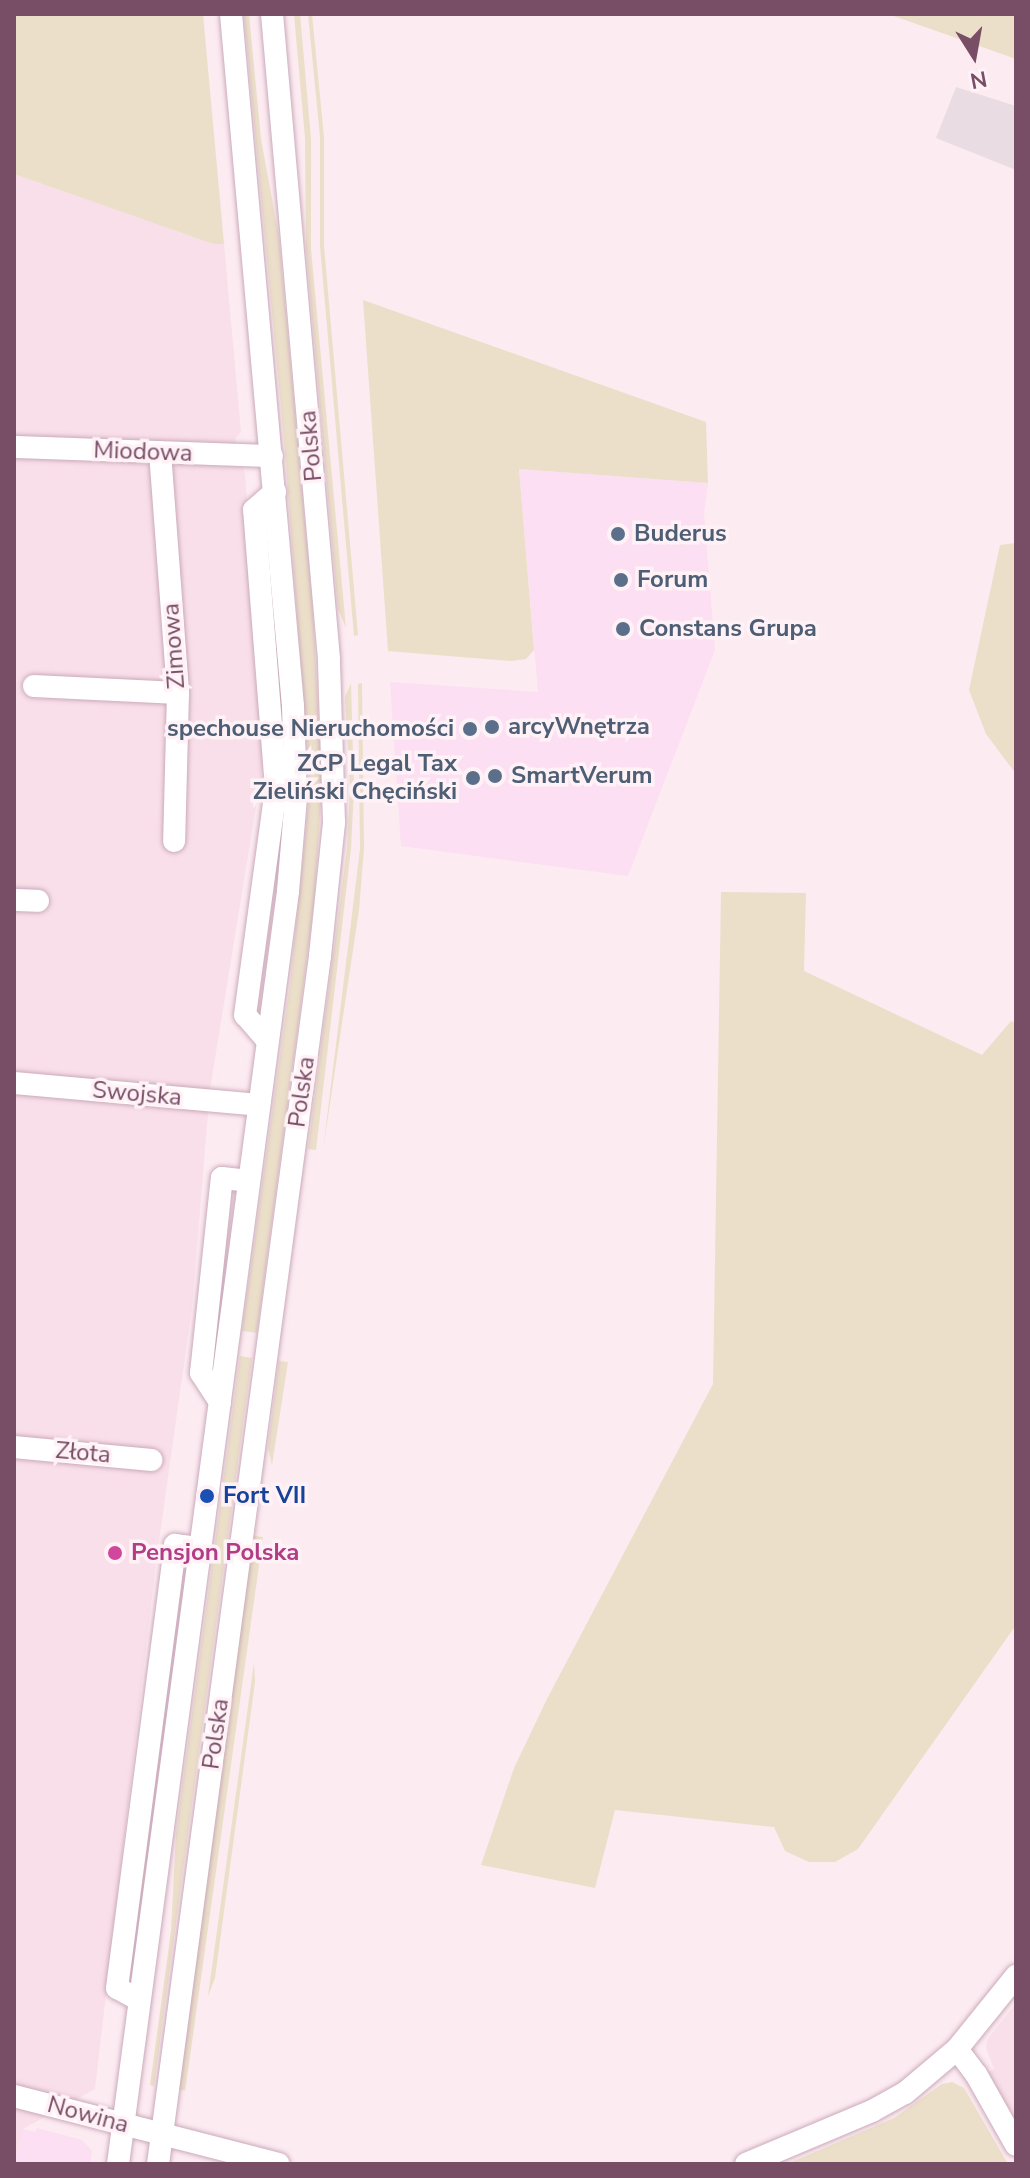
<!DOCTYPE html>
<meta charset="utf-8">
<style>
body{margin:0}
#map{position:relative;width:1030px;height:2178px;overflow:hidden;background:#fcebf1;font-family:"Nunito Sans",sans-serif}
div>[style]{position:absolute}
.residential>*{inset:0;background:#f9dfe9}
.commercial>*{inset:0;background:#fcdff2}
.industrial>*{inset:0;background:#e9dde3}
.green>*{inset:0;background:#ebdfc9;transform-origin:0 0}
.roads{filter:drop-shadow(0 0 2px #cbaabb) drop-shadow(0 0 2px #cbaabb)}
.minor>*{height:22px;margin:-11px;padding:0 11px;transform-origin:11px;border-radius:11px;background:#fff}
.dots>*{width:22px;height:22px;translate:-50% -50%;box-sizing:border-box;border:4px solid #fff2f6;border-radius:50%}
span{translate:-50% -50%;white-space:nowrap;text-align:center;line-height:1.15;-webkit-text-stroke:7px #fff2f6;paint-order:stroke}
.street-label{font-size:24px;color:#784d66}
.service-label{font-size:24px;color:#4e5e75;font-weight:700}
.left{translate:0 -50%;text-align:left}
.right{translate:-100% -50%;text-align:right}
.transit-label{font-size:24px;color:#164399;font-weight:700}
.hotel-label{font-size:24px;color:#b23c85;font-weight:700}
.frame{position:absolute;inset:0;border:16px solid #784d66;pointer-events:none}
.north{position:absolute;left:934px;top:16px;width:80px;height:80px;-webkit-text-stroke:6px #fff2f6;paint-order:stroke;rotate:169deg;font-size:22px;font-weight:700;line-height:32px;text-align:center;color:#784d66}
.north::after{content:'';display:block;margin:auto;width:28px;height:36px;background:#784d66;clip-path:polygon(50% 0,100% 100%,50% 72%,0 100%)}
</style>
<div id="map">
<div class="residential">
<div style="clip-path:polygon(14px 174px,213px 244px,224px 244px,241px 432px,235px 439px,245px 474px,264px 758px,210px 1089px,192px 1307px,156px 1562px,95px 2089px,23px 2129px,14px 2164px)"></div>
<div style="clip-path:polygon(1016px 2003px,1016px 2141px,986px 2073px,994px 2069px,986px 2048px,987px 2040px)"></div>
</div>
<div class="commercial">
<div style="clip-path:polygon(519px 469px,708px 483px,704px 513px,715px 650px,628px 876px,401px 846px,390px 682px,538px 692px)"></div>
<div style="clip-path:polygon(37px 2128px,82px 2140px,92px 2151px,90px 2164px,14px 2164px,23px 2129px,35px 2132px)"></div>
</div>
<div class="industrial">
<div style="clip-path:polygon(956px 87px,1016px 106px,1016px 170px,936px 138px)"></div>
</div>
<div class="green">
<div style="clip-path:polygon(14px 14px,203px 14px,224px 244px,213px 244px,14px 174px)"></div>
<div style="clip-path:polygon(244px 14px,249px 14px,261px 139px,279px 237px,313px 610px,322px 788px,314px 905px,257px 1333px,242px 1331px,290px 984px,310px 789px,285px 451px)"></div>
<div style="clip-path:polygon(294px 14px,300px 14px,311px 139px,311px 249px,346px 628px,338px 609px,306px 248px,305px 138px)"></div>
<div style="clip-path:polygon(308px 14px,312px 14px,324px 137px,324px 246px,358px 635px,354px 636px,320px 246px,320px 137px)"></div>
<div style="clip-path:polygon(888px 14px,1016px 14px,1016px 59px)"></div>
<div style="clip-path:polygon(363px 300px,706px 422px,708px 483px,519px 469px,534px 650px,526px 659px,510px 661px,388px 651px)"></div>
<div style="clip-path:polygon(1016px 543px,1016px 774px,986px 734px,969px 690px,1000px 545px)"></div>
<div style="clip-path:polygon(351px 683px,354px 789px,351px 849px,316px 1150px,308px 1149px,347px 848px,350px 787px,345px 697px)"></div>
<div style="clip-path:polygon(362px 683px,364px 848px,359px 910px,323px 1150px,360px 849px,358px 684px)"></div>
<div style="clip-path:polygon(721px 892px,806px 893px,804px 971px,982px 1055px,1011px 1021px,1016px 1023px,1016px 1625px,858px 1849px,835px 1862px,809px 1862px,785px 1851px,774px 1827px,615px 1810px,595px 1888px,481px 1865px,514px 1768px,547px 1699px,713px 1384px)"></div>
<div style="clip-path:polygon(240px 1356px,252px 1358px,154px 2086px,150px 2085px,171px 1931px,176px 1833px)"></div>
<div style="clip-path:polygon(279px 1361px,288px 1362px,272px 1465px,268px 1448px)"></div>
<div style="left:263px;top:1537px;width:559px;height:18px;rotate:98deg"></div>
<div style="clip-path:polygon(254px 1663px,255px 1682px,215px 1978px,208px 1996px)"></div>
<div style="clip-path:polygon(952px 2082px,964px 2088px,1008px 2164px,787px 2164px,894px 2118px,942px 2084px)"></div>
</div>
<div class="roads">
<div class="minor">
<div style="left:14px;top:447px;width:258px;rotate:2deg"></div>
<div style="left:160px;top:452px;width:242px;rotate:85.7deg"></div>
<div style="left:178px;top:693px;width:148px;rotate:91.5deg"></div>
<div style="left:34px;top:686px;width:144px;rotate:2.8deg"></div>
<div style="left:14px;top:900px;width:24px;rotate:2deg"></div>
<div style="left:267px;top:1040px;width:33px;rotate:-131deg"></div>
<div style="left:245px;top:1015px;width:229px;rotate:-82.2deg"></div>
<div style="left:276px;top:788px;width:279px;rotate:-94.5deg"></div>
<div style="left:254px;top:510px;width:28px;rotate:-41deg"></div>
<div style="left:14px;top:1083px;width:246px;rotate:5.1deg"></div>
<div style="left:220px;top:1402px;width:35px;rotate:-123deg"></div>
<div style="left:201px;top:1373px;width:196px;rotate:-83.9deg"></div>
<div style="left:222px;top:1178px;width:27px;rotate:6deg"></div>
<div style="left:14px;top:1447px;width:138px;rotate:5.4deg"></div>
<div style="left:139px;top:2000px;width:25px;rotate:-151deg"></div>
<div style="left:117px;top:1988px;width:447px;rotate:-82.5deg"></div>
<div style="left:175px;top:1545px;width:25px;rotate:7deg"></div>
<div style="left:957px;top:2049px;width:31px;rotate:53deg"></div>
<div style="left:976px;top:2074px;width:81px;rotate:60.6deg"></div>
<div style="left:14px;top:2096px;width:273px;rotate:14.4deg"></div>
<div style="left:118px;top:2164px;width:1284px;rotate:-82.39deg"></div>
<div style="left:288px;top:891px;width:94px;rotate:-85.1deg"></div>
<div style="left:296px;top:797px;width:91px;rotate:-91.9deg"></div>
<div style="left:293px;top:706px;width:695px;rotate:-95.12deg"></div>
<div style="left:158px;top:2164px;width:1219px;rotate:-82.36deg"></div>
<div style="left:320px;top:956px;width:135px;rotate:-84deg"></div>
<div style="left:334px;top:822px;width:163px;rotate:-91.8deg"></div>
<div style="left:329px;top:659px;width:648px;rotate:-95.05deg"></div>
<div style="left:746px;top:2164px;width:137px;rotate:-22.8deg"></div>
<div style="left:872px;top:2111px;width:38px;rotate:-29deg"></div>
<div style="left:905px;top:2093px;width:68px;rotate:-40.2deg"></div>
<div style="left:957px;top:2049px;width:94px;rotate:-51.1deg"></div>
</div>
</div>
<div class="dots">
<div style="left:618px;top:534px;background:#5c6f8a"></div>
<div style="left:621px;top:580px;background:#5c6f8a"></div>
<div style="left:623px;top:629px;background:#5c6f8a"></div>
<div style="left:492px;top:727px;background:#5c6f8a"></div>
<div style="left:470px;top:729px;background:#5c6f8a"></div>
<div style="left:495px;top:776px;background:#5c6f8a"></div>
<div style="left:473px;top:778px;background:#5c6f8a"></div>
<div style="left:207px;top:1496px;background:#1a4fb4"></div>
<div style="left:115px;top:1553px;background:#d1479c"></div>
</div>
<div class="street-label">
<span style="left:311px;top:446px;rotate:-95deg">Polska</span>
<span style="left:143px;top:452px;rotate:2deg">Miodowa</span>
<span style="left:174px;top:646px;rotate:-94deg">Zimowa</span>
<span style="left:302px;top:1092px;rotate:-82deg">Polska</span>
<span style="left:137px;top:1094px;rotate:5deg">Swojska</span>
<span style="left:83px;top:1453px;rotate:5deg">Złota</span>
<span style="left:216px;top:1734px;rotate:-82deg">Polska</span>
<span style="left:88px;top:2115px;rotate:15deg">Nowina</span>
</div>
<div class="service-label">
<span class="left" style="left:634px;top:534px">Buderus</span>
<span class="left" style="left:637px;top:580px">Forum</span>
<span class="left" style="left:639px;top:629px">Constans Grupa</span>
<span class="left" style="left:508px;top:727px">arcyWnętrza</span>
<span class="right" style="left:454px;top:729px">spechouse Nieruchomości</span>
<span class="right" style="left:457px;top:778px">ZCP Legal Tax<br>Zieliński Chęciński</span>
<span class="left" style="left:511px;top:776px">SmartVerum</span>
</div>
<div class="transit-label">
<span class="left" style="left:223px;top:1496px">Fort VII</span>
</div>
<div class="hotel-label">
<span class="left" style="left:131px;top:1553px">Pensjon Polska</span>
</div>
<div class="frame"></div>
<div class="north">N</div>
</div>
